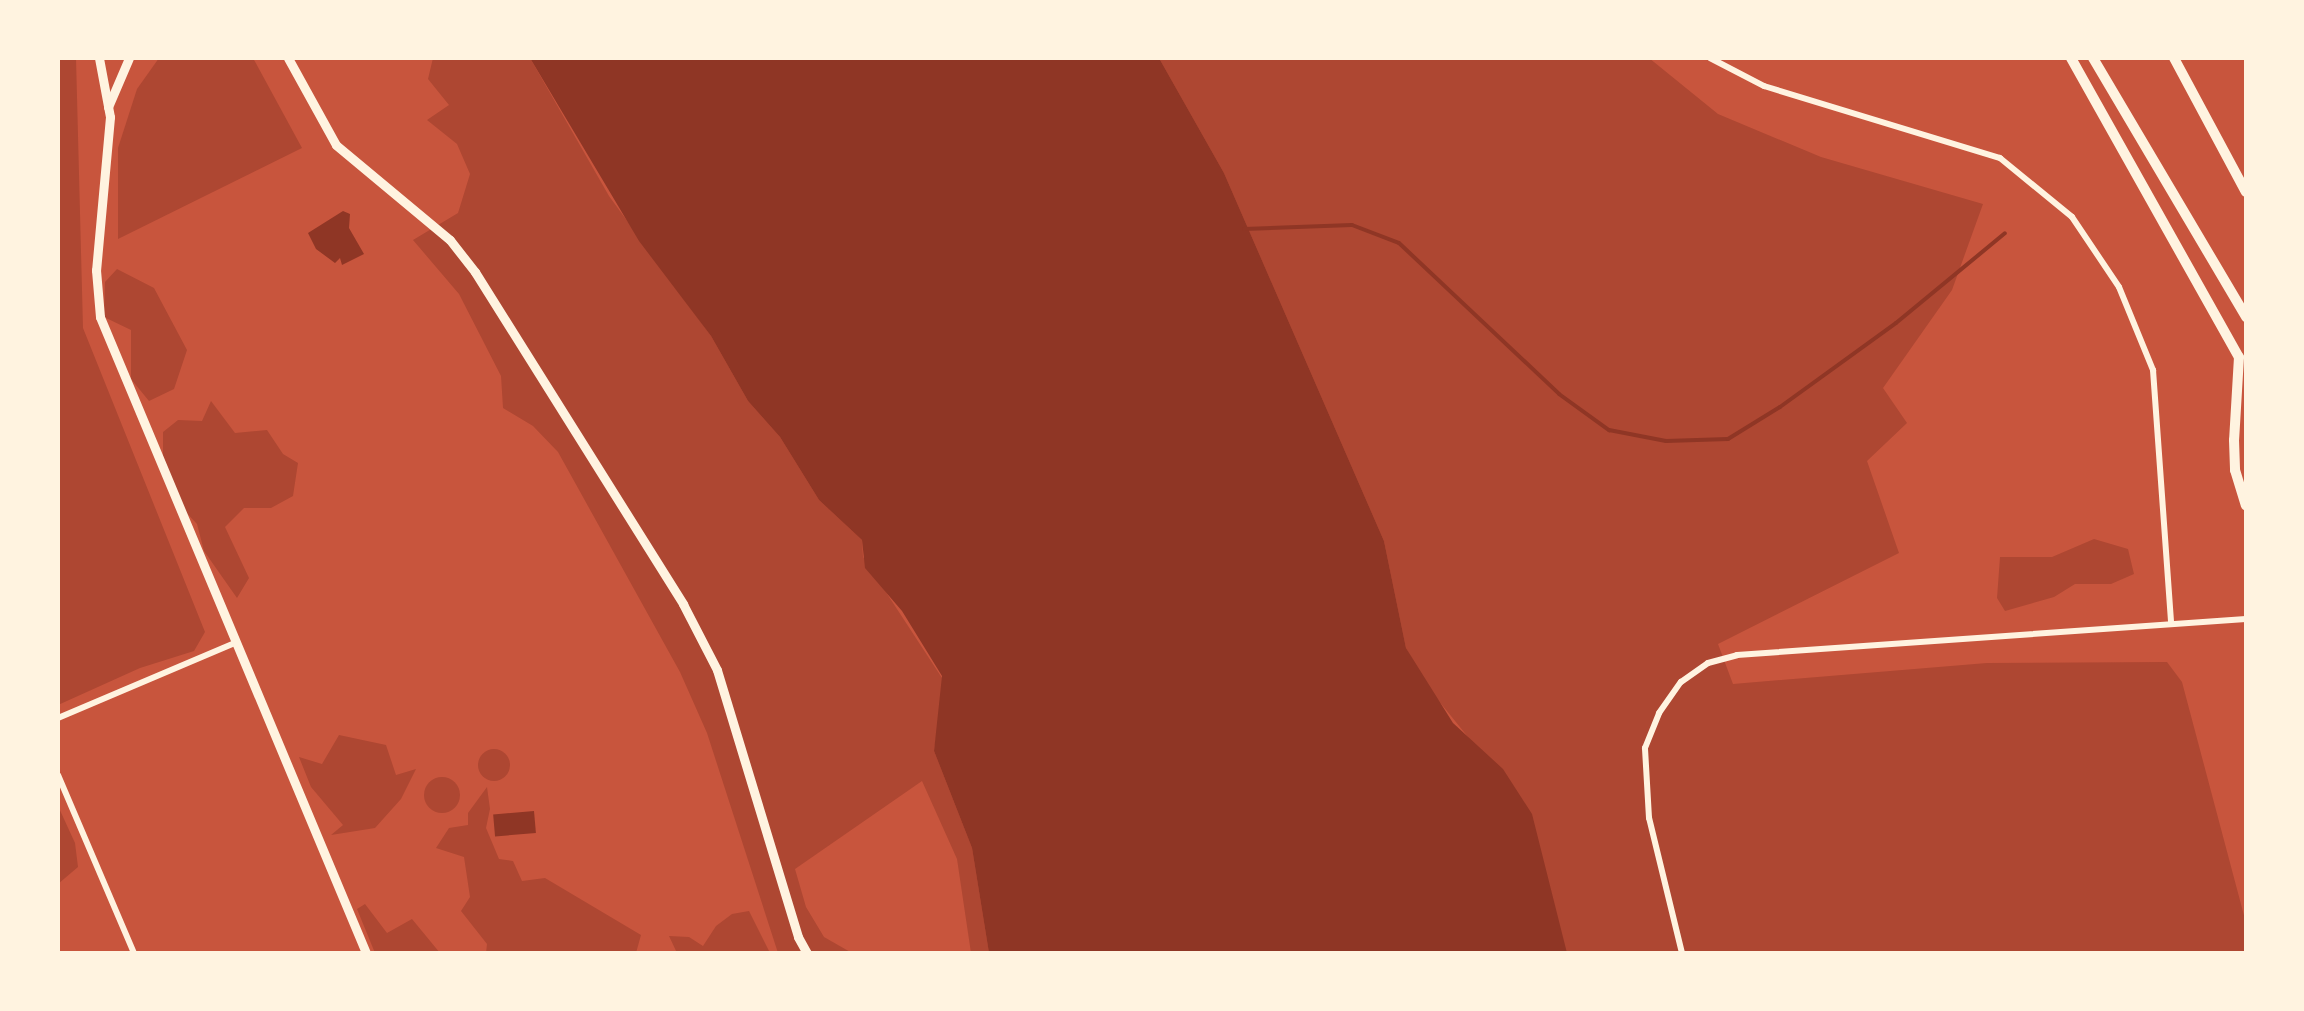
<!DOCTYPE html>
<style>
body{margin:0}
#map{position:relative;width:2304px;height:1011px;overflow:hidden;background:#c8553d;font-family:"Roboto Condensed",sans-serif}
div>[style]{position:absolute}
.green>*{inset:0;background:#ae4732}
.round{border-radius:50%}
.water>*{inset:0;background:#8f3625;transform-origin:0 0}
.stream>*{height:4px;margin:-2px;padding:0 2px;transform-origin:2px;border-radius:2px;background:#8f3625}
.minor>*{height:6px;margin:-3px;padding:0 3px;transform-origin:3px;border-radius:3px;background:#fff3e0}
.secondary>*{height:9px;margin:-4.5px;padding:0 4.5px;transform-origin:4.5px;border-radius:4.5px;background:#fff3e0}
.trunk>*{height:10px;margin:-5px;padding:0 5px;transform-origin:5px;border-radius:5px;background:#fff3e0}
span{translate:-50% -50%;white-space:nowrap;text-align:center;line-height:1.15;-webkit-text-stroke:7px #fff3e0;paint-order:stroke}
.frame{position:absolute;inset:0;border:60px solid #fff3e0;pointer-events:none}
</style>
<div id="map">
<div class="green">
<div style="clip-path:polygon(58px 58px,76px 58px,83px 328px,205px 632px,194px 651px,140px 668px,58px 705px)"></div>
<div style="clip-path:polygon(159px 58px,253px 58px,302px 148px,118px 239px,118px 148px,137px 89px)"></div>
<div style="clip-path:polygon(433px 58px,530px 58px,609px 196px,711px 336px,748px 401px,780px 437px,819px 500px,862px 540px,863px 557px,944px 681px,934px 751px,972px 848px,989px 953px,971px 953px,957px 859px,922px 781px,795px 869px,806px 907px,824px 937px,852px 953px,778px 953px,707px 733px,680px 672px,558px 452px,533px 426px,503px 408px,501px 376px,459px 294px,413px 240px,458px 213px,470px 174px,457px 144px,427px 120px,449px 105px,428px 79px)"></div>
<div style="clip-path:polygon(1159px 58px,1649px 58px,1718px 114px,1821px 157px,1983px 204px,1952px 290px,1883px 388px,1907px 423px,1867px 461px,1899px 553px,1718px 644px,1733px 684px,1987px 663px,2167px 662px,2182px 682px,2246px 923px,2246px 953px,1567px 953px,1468px 737px,1430px 690px,1406px 648px,1384px 541px,1224px 173px)"></div>
<div style="clip-path:polygon(117px 269px,154px 288px,187px 350px,174px 389px,149px 401px,131px 379px,131px 330px,104px 317px,105px 282px)"></div>
<div style="clip-path:polygon(211px 401px,235px 433px,267px 430px,283px 454px,298px 463px,293px 496px,271px 508px,244px 508px,225px 527px,249px 578px,237px 598px,204px 551px,197px 524px,180px 506px,163px 468px,163px 432px,178px 420px,202px 421px)"></div>
<div style="clip-path:polygon(2094px 539px,2128px 549px,2134px 574px,2111px 584px,2075px 584px,2054px 597px,2005px 611px,1997px 598px,2000px 557px,2052px 557px)"></div>
<div style="clip-path:polygon(339px 735px,386px 745px,396px 775px,416px 769px,401px 799px,375px 828px,331px 835px,343px 825px,311px 787px,299px 757px,322px 764px)"></div>
<div class="round" style="left:478px;top:749px;width:32px;height:32px"></div>
<div class="round" style="left:424px;top:777px;width:36px;height:36px"></div>
<div style="clip-path:polygon(487px 787px,490px 809px,486px 828px,499px 859px,513px 861px,522px 881px,545px 878px,641px 935px,636px 953px,486px 953px,487px 944px,461px 911px,470px 897px,464px 857px,436px 848px,449px 828px,468px 825px,468px 813px)"></div>
<div style="clip-path:polygon(58px 806px,75px 843px,78px 867px,58px 884px)"></div>
<div style="clip-path:polygon(365px 904px,387px 933px,412px 919px,440px 953px,375px 953px,357px 909px)"></div>
<div style="clip-path:polygon(749px 911px,770px 953px,677px 953px,669px 936px,689px 937px,703px 946px,716px 926px,732px 914px)"></div>
</div>
<div class="water">
<div style="clip-path:polygon(530px 58px,1159px 58px,1224px 173px,1384px 541px,1406px 648px,1453px 723px,1503px 769px,1532px 814px,1567px 953px,989px 953px,972px 848px,934px 751px,942px 676px,902px 611px,865px 568px,862px 540px,819px 500px,780px 437px,748px 401px,711px 336px,639px 241px)"></div>
<div style="clip-path:polygon(343px 211px,350px 214px,349px 228px,364px 254px,342px 265px,340px 258px,335px 263px,316px 249px,308px 233px)"></div>
<div style="left:534px;top:811px;width:22px;height:41px;rotate:85deg"></div>
</div>
<div class="stream">
<div style="left:1244px;top:229px;width:108px;rotate:-2.1deg"></div>
<div style="left:1352px;top:225px;width:50px;rotate:21deg"></div>
<div style="left:1399px;top:243px;width:220px;rotate:43.3deg"></div>
<div style="left:1559px;top:394px;width:62px;rotate:35.8deg"></div>
<div style="left:1609px;top:430px;width:58px;rotate:10.9deg"></div>
<div style="left:1666px;top:441px;width:62px;rotate:-1.8deg"></div>
<div style="left:1728px;top:439px;width:61px;rotate:-31.6deg"></div>
<div style="left:1780px;top:407px;width:143px;rotate:-35.9deg"></div>
<div style="left:1896px;top:323px;width:141px;rotate:-39.5deg"></div>
</div>
<div class="minor">
<div style="left:1710px;top:58px;width:61px;rotate:27.4deg"></div>
<div style="left:1764px;top:86px;width:247px;rotate:17deg"></div>
<div style="left:2000px;top:158px;width:93px;rotate:39.3deg"></div>
<div style="left:2072px;top:217px;width:84px;rotate:56.1deg"></div>
<div style="left:2119px;top:287px;width:90px;rotate:67.7deg"></div>
<div style="left:2153px;top:370px;width:253px;rotate:85.9deg"></div>
<div style="left:58px;top:718px;width:192px;rotate:-23deg"></div>
<div style="left:58px;top:775px;width:194px;rotate:66.9deg"></div>
<div style="left:1682px;top:953px;width:139px;rotate:-103.7deg"></div>
<div style="left:1649px;top:818px;width:70px;rotate:-93.3deg"></div>
<div style="left:1645px;top:748px;width:38px;rotate:-68deg"></div>
<div style="left:1659px;top:713px;width:38px;rotate:-55deg"></div>
<div style="left:1681px;top:682px;width:33px;rotate:-35deg"></div>
<div style="left:1708px;top:663px;width:30px;rotate:-15deg"></div>
<div style="left:1737px;top:655px;width:510px;rotate:-4.05deg"></div>
</div>
<div class="secondary">
<div style="left:99px;top:58px;width:60px;rotate:79.4deg"></div>
<div style="left:110px;top:117px;width:154px;rotate:95.2deg"></div>
<div style="left:96px;top:270px;width:47px;rotate:85.1deg"></div>
<div style="left:100px;top:317px;width:689px;rotate:67.3deg"></div>
<div style="left:288px;top:58px;width:99px;rotate:61.1deg"></div>
<div style="left:336px;top:145px;width:148px;rotate:39.8deg"></div>
<div style="left:450px;top:240px;width:41px;rotate:52deg"></div>
<div style="left:475px;top:272px;width:392px;rotate:57.9deg"></div>
<div style="left:683px;top:604px;width:74px;rotate:62.7deg"></div>
<div style="left:717px;top:670px;width:279px;rotate:73.1deg"></div>
<div style="left:798px;top:937px;width:18px;rotate:61deg"></div>
<div style="left:108px;top:107px;width:53px;rotate:-66.8deg"></div>
</div>
<div class="trunk">
<div style="left:2071px;top:58px;width:343px;rotate:60.7deg"></div>
<div style="left:2239px;top:357px;width:83px;rotate:93.4deg"></div>
<div style="left:2234px;top:440px;width:30px;rotate:88deg"></div>
<div style="left:2235px;top:470px;width:37px;rotate:73deg"></div>
<div style="left:2093px;top:58px;width:301px;rotate:59.4deg"></div>
<div style="left:2174px;top:58px;width:152px;rotate:61.8deg"></div>
</div>
<div class="frame"></div>
</div>
